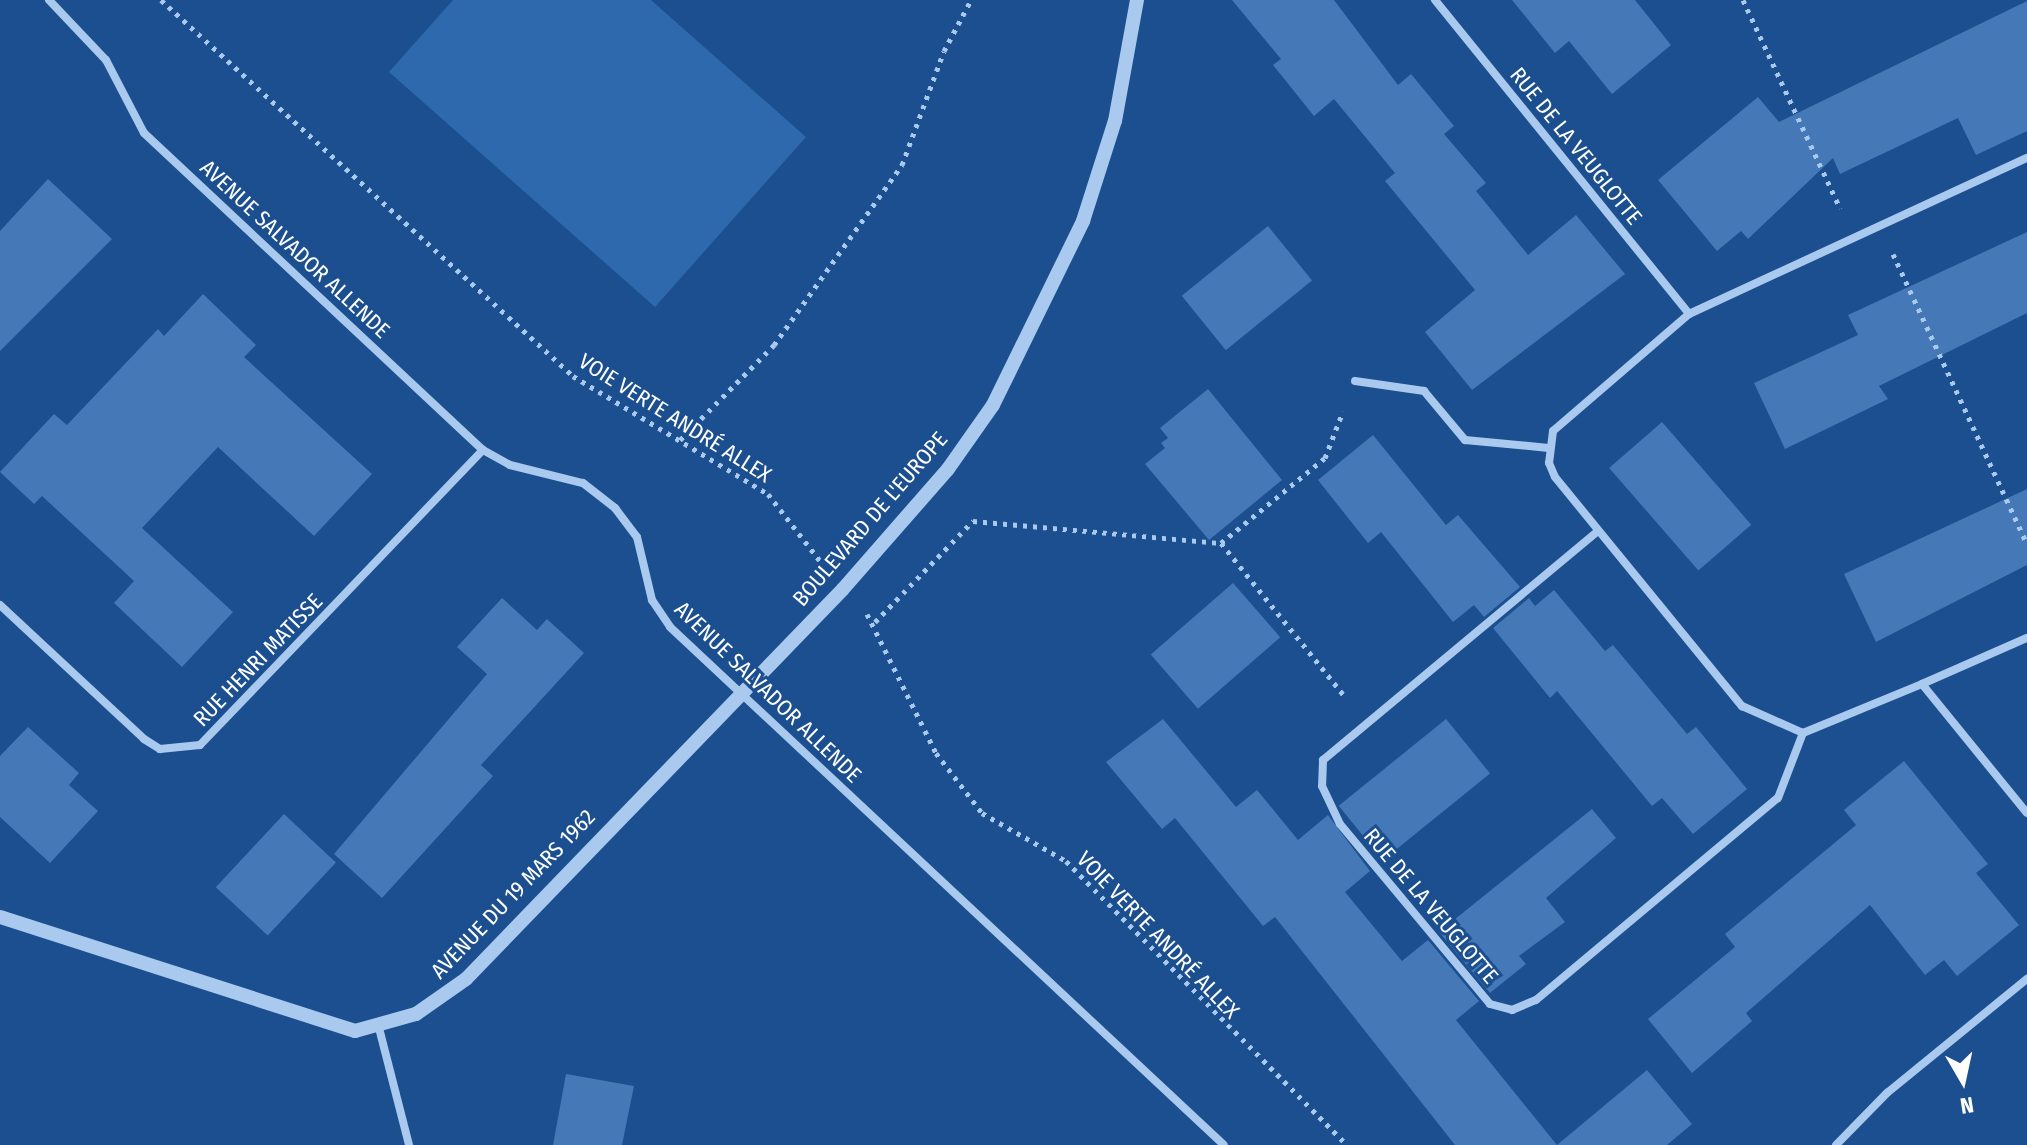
<!DOCTYPE html>
<meta charset="utf-8">
<style>
body{margin:0}
#map{position:relative;width:2027px;height:1145px;overflow:hidden;background:#1b4f8f;font-family:"Fira Sans Condensed",sans-serif}
div>[style]{position:absolute}
.green>*{inset:0;background:#2e69ad}
.building>*{inset:0;background:#4478b7;transform-origin:0 0}
.path>*{height:5px;margin-top:-2.5px;transform-origin:0;background:repeating-linear-gradient(90deg,#a9c9ee 0 4px,transparent 0 10px)}
.minor>*{height:8px;margin:-4px;padding:0 4px;transform-origin:4px;border-radius:4px;background:#a9c9ee}
.tertiary>*{height:14px;margin:-7px;padding:0 7px;transform-origin:7px;border-radius:7px;background:#a9c9ee}
span{translate:-50% -50%;white-space:nowrap;text-align:center;line-height:1.15;-webkit-text-stroke:6px #1b4f8f;paint-order:stroke}
.street-label{font-size:22px;color:#fff}
.north{position:absolute;left:1923px;top:1041px;width:80px;height:80px;-webkit-text-stroke:6px #1b4f8f;paint-order:stroke;rotate:171deg;font-size:22px;font-weight:700;line-height:32px;text-align:center;color:#fff}
.north::after{content:'';display:block;margin:auto;width:28px;height:36px;background:#fff;clip-path:polygon(50% 0,100% 100%,50% 72%,0 100%)}
</style>
<div id="map">
<div class="green">
<div style="clip-path:polygon(453px 0,651px 0,806px 137px,655px 307px,389px 72px)"></div>
</div>
<div class="building">
<div style="clip-path:polygon(1232px 0,1334px 0,1398px 85px,1411px 74px,1454px 126px,1444px 134px,1486px 183px,1476px 191px,1528px 255px,1576px 215px,1625px 274px,1472px 390px,1425px 332px,1475px 290px,1385px 181px,1395px 173px,1334px 99px,1314px 116px,1273px 65px,1281px 59px)"></div>
<div style="clip-path:polygon(1512px 0,1635px 0,1671px 45px,1612px 94px,1569px 41px,1555px 53px)"></div>
<div style="clip-path:polygon(2027px 1px,2027px 131px,1976px 155px,1958px 118px,1840px 174px,1833px 158px,1748px 239px,1741px 231px,1717px 251px,1658px 180px,1758px 97px,1779px 122px)"></div>
<div style="clip-path:polygon(48px 179px,112px 239px,0 351px,0 231px)"></div>
<div style="left:1268px;top:226px;width:70px;height:111px;rotate:51deg"></div>
<div style="clip-path:polygon(2027px 232px,2027px 313px,1879px 386px,1888px 399px,1785px 449px,1754px 383px,1858px 335px,1848px 315px)"></div>
<div style="clip-path:polygon(203px 294px,256px 345px,244px 357px,372px 474px,314px 536px,218px 447px,142px 528px,233px 612px,182px 667px,114px 603px,134px 581px,42px 496px,34px 504px,0 472px,54px 414px,67px 425px,158px 329px,164px 336px)"></div>
<div style="clip-path:polygon(1208px 389px,1282px 480px,1209px 540px,1145px 464px,1165px 448px,1161px 443px,1168px 438px,1160px 428px)"></div>
<div style="left:1662px;top:422px;width:136px;height:70px;rotate:49deg"></div>
<div style="clip-path:polygon(1373px 435px,1446px 525px,1458px 515px,1520px 587px,1484px 617px,1474px 605px,1453px 622px,1381px 532px,1368px 543px,1318px 480px)"></div>
<div style="clip-path:polygon(2027px 489px,2027px 565px,1876px 642px,1844px 574px)"></div>
<div style="left:1233px;top:583px;width:72px;height:109px;rotate:49deg"></div>
<div style="clip-path:polygon(1554px 590px,1605px 651px,1613px 645px,1687px 734px,1696px 727px,1747px 789px,1693px 834px,1662px 798px,1652px 806px,1557px 691px,1550px 698px,1493px 628px,1529px 598px,1535px 606px)"></div>
<div style="clip-path:polygon(502px 598px,537px 630px,547px 619px,584px 653px,481px 765px,493px 776px,382px 898px,334px 854px,487px 674px,457px 647px)"></div>
<div style="clip-path:polygon(1163px 719px,1236px 807px,1257px 790px,1298px 840px,1328px 815px,1370px 871px,1345px 892px,1402px 961px,1428px 940px,1479px 1001px,1456px 1020px,1557px 1145px,1647px 1070px,1692px 1124px,1667px 1145px,1455px 1145px,1275px 917px,1263px 926px,1175px 818px,1162px 829px,1106px 762px)"></div>
<div style="left:1446px;top:719px;width:70px;height:138px;rotate:51deg"></div>
<div style="clip-path:polygon(28px 727px,79px 773px,69px 785px,98px 811px,50px 863px,0 817px,0 756px)"></div>
<div style="clip-path:polygon(1904px 761px,1988px 864px,1976px 873px,2019px 925px,1957px 976px,1944px 960px,1925px 975px,1870px 905px,1746px 1013px,1752px 1021px,1692px 1073px,1648px 1019px,1735px 947px,1725px 934px,1856px 825px,1844px 810px)"></div>
<div style="clip-path:polygon(1592px 809px,1616px 838px,1546px 898px,1565px 922px,1519px 956px,1526px 964px,1490px 993px,1439px 932px)"></div>
<div style="left:284px;top:814px;width:71px;height:100px;rotate:43deg"></div>
<div style="clip-path:polygon(566px 1074px,634px 1086px,622px 1145px,553px 1145px)"></div>
</div>
<div class="path">
<div style="left:161px;top:0;width:558px;rotate:42.38deg"></div>
<div style="left:573px;top:376px;width:228px;rotate:31.2deg"></div>
<div style="left:768px;top:494px;width:86px;rotate:52.1deg"></div>
<div style="left:1743px;top:0;width:230px;rotate:65deg"></div>
<div style="left:1893px;top:254px;width:319px;rotate:65.2deg"></div>
<div style="left:680px;top:440px;width:134px;rotate:-45.3deg"></div>
<div style="left:774px;top:345px;width:221px;rotate:-54.6deg"></div>
<div style="left:902px;top:165px;width:121px;rotate:-69.8deg"></div>
<div style="left:944px;top:51px;width:58px;rotate:-62.1deg"></div>
<div style="left:1221px;top:543px;width:199px;rotate:51.1deg"></div>
<div style="left:867px;top:614px;width:155px;rotate:63.6deg"></div>
<div style="left:936px;top:753px;width:76px;rotate:52.5deg"></div>
<div style="left:982px;top:813px;width:97px;rotate:29.7deg"></div>
<div style="left:1066px;top:861px;width:400px;rotate:45.3deg"></div>
<div style="left:875px;top:622px;width:141px;rotate:-45.9deg"></div>
<div style="left:973px;top:521px;width:249px;rotate:5.1deg"></div>
<div style="left:1221px;top:543px;width:134px;rotate:-39.3deg"></div>
<div style="left:1325px;top:458px;width:50px;rotate:-69deg"></div>
</div>
<div class="minor">
<div style="left:49px;top:0;width:83px;rotate:46.5deg"></div>
<div style="left:106px;top:60px;width:82px;rotate:62.5deg"></div>
<div style="left:144px;top:133px;width:464px;rotate:43.1deg"></div>
<div style="left:483px;top:450px;width:31px;rotate:29deg"></div>
<div style="left:510px;top:465px;width:75px;rotate:13.9deg"></div>
<div style="left:583px;top:483px;width:41px;rotate:38deg"></div>
<div style="left:615px;top:508px;width:36px;rotate:53deg"></div>
<div style="left:637px;top:537px;width:65px;rotate:76.6deg"></div>
<div style="left:652px;top:600px;width:32px;rotate:56deg"></div>
<div style="left:670px;top:627px;width:758px;rotate:43.08deg"></div>
<div style="left:1435px;top:0;width:404px;rotate:51deg"></div>
<div style="left:1689px;top:314px;width:179px;rotate:139.3deg"></div>
<div style="left:1553px;top:431px;width:32px;rotate:97deg"></div>
<div style="left:1549px;top:463px;width:15px;rotate:67deg"></div>
<div style="left:1555px;top:477px;width:296px;rotate:50.8deg"></div>
<div style="left:1742px;top:706px;width:67px;rotate:23.9deg"></div>
<div style="left:1803px;top:733px;width:129px;rotate:-22.4deg"></div>
<div style="left:1922px;top:684px;width:166px;rotate:50.9deg"></div>
<div style="left:1689px;top:314px;width:372px;rotate:-24.8deg"></div>
<div style="left:1355px;top:381px;width:70px;rotate:8.2deg"></div>
<div style="left:1424px;top:391px;width:64px;rotate:50.1deg"></div>
<div style="left:1465px;top:440px;width:84px;rotate:5.4deg"></div>
<div style="left:1598px;top:531px;width:358px;rotate:140.2deg"></div>
<div style="left:1323px;top:760px;width:26px;rotate:92deg"></div>
<div style="left:1322px;top:786px;width:42px;rotate:64.7deg"></div>
<div style="left:1340px;top:824px;width:234px;rotate:50.2deg"></div>
<div style="left:1490px;top:1004px;width:23px;rotate:15deg"></div>
<div style="left:1512px;top:1010px;width:26px;rotate:-23deg"></div>
<div style="left:1536px;top:1000px;width:315px;rotate:-39.9deg"></div>
<div style="left:1778px;top:798px;width:70px;rotate:-69deg"></div>
<div style="left:0;top:605px;width:197px;rotate:42.9deg"></div>
<div style="left:144px;top:739px;width:19px;rotate:32deg"></div>
<div style="left:160px;top:749px;width:40px;rotate:-5.7deg"></div>
<div style="left:200px;top:745px;width:409px;rotate:-46.2deg"></div>
<div style="left:1922px;top:684px;width:115px;rotate:-23.7deg"></div>
<div style="left:379px;top:1028px;width:121px;rotate:75.6deg"></div>
<div style="left:1836px;top:1145px;width:73px;rotate:-45.6deg"></div>
<div style="left:1887px;top:1093px;width:181px;rotate:-39.2deg"></div>
</div>
<div class="tertiary">
<div style="left:0;top:917px;width:373px;rotate:17.8deg"></div>
<div style="left:355px;top:1031px;width:63px;rotate:-15.6deg"></div>
<div style="left:416px;top:1014px;width:61px;rotate:-35deg"></div>
<div style="left:466px;top:979px;width:542px;rotate:-45.97deg"></div>
<div style="left:843px;top:589px;width:159px;rotate:-48.8deg"></div>
<div style="left:948px;top:469px;width:78px;rotate:-54.9deg"></div>
<div style="left:993px;top:405px;width:205px;rotate:-63.9deg"></div>
<div style="left:1083px;top:221px;width:105px;rotate:-72.3deg"></div>
<div style="left:1115px;top:121px;width:123px;rotate:-79.7deg"></div>
</div>
<div class="street-label">
<span style="left:1576px;top:146px;rotate:51deg">RUE DE LA VEUGLOTTE</span>
<span style="left:295px;top:249px;rotate:43deg">AVENUE SALVADOR ALLENDE</span>
<span style="left:675px;top:418px;rotate:32deg">VOIE VERTE ANDRÉ ALLEX</span>
<span style="left:870px;top:519px;rotate:-49deg">BOULEVARD DE L'EUROPE</span>
<span style="left:258px;top:660px;rotate:-46deg">RUE HENRI MATISSE</span>
<span style="left:768px;top:692px;rotate:44deg">AVENUE SALVADOR ALLENDE</span>
<span style="left:513px;top:894px;rotate:-46deg">AVENUE DU 19 MARS 1962</span>
<span style="left:1431px;top:906px;rotate:50deg">RUE DE LA VEUGLOTTE</span>
<span style="left:1158px;top:935px;rotate:46deg">VOIE VERTE ANDRÉ ALLEX</span>
</div>
<div class="north">N</div>
</div>
